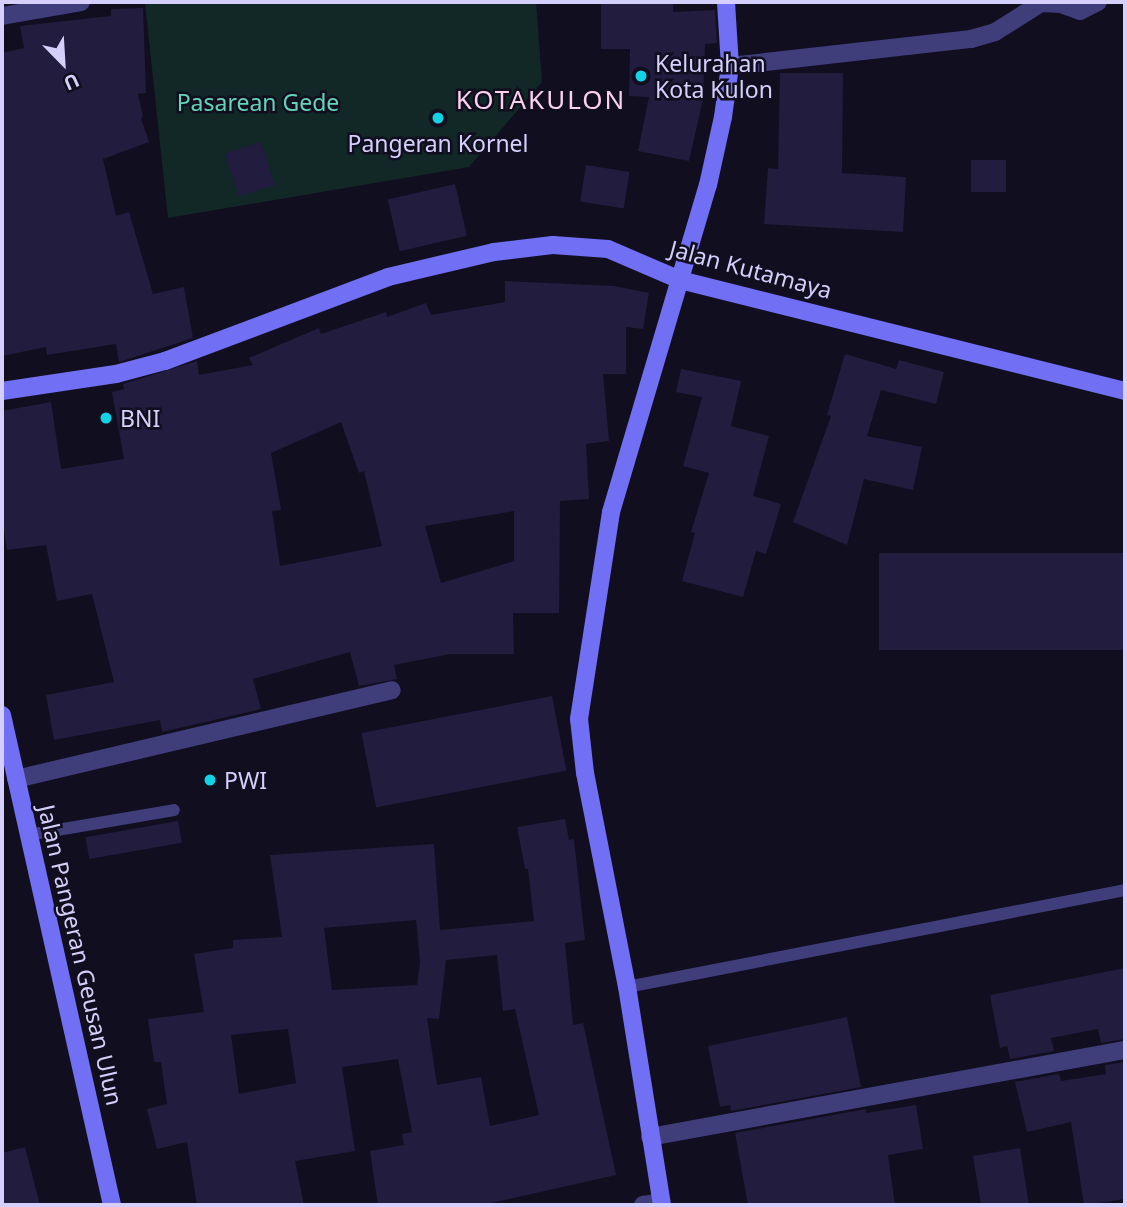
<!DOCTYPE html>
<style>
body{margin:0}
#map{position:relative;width:1127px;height:1207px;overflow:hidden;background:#110e1f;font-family:"Noto Sans",sans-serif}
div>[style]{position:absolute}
.green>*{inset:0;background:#122827}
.building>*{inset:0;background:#221c3e;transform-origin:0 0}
.lane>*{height:12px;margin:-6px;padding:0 6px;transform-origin:6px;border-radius:6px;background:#3f3d7a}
.street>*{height:18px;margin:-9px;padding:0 9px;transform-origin:9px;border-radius:9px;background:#3f3d7a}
.secondary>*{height:18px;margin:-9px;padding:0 9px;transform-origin:9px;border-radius:9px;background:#716ff3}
.dots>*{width:19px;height:19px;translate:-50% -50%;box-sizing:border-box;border:4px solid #110e1f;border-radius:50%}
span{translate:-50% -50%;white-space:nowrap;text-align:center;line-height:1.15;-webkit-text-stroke:5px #110e1f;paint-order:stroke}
.poi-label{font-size:23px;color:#d4d0fb}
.left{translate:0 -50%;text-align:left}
.park-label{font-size:23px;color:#62d5b7}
.street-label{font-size:23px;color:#d4d0fb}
.quarter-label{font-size:26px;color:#fbd2ed;letter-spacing:2px}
.frame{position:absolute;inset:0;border:4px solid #d4d0fb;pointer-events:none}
.north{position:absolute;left:28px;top:28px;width:70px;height:70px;-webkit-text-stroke:5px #110e1f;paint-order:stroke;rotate:156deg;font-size:19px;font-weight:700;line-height:28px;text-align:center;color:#d4d0fb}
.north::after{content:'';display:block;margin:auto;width:24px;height:32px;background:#d4d0fb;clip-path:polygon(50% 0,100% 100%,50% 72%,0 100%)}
</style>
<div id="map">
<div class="green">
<div style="clip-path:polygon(365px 2px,536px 2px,542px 82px,469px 167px,168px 218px,145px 3px)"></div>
</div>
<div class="building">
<div style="clip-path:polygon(601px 2px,673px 2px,673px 12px,715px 10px,717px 43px,705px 44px,703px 99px,689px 161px,638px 151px,649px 97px,629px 96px,630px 49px,601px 49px)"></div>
<div style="clip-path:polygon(143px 8px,146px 93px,138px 94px,143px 117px,141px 118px,149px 142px,103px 159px,116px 216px,129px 212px,153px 294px,184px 287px,193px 338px,119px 362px,116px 344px,47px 355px,46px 347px,2px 356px,2px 53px,24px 48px,20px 26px,111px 16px,111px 9px)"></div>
<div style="clip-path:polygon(780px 73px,843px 73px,842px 173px,906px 177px,903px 232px,764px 224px,768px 168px,778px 169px)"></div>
<div style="left:261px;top:142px;width:45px;height:38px;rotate:72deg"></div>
<div style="left:971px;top:160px;width:35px;height:32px"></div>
<div style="left:586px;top:165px;width:44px;height:37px;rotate:9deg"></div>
<div style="left:455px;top:184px;width:53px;height:69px;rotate:77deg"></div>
<div style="clip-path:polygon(evenodd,505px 281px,614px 286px,649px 293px,643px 329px,626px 327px,626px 374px,603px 374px,609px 441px,586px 444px,589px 499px,560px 501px,559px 613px,513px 613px,514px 654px,450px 654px,394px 665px,397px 679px,359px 686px,350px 652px,253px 679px,261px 709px,162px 732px,160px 720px,54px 740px,46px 695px,114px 682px,92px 594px,57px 601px,46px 545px,7px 550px,2px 514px,2px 411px,51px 402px,61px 469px,124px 459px,112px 392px,124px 389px,123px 384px,197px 361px,199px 375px,253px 365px,249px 358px,319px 328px,321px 334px,386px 312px,387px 317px,426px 303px,431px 315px,505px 302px,505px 281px,341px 422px,359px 473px,364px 471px,382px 546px,280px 566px,272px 511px,281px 510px,271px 453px,341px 422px,505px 281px,514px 511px,514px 561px,441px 583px,425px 526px,514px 511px)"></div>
<div style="clip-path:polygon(845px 354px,896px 369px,899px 360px,944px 372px,936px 404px,881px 390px,867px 436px,922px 447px,913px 490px,864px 479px,847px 545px,793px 522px,831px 416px,827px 415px)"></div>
<div style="clip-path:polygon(681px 369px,741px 381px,731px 426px,769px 436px,753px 496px,781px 504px,766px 554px,756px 551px,743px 597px,682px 581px,695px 533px,691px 532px,709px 473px,683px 466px,702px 397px,676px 392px)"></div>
<div style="left:1125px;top:553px;width:97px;height:246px;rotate:90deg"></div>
<div style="left:552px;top:696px;width:76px;height:194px;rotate:79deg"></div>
<div style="clip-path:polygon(evenodd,565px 819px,569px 840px,574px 839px,585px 940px,565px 943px,573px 1025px,583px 1023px,616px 1175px,482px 1205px,378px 1205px,370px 1151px,404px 1145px,402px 1134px,412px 1132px,398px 1059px,342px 1067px,355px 1151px,295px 1161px,304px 1205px,197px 1205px,187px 1142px,157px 1149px,147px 1109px,167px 1104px,161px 1062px,154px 1062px,148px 1019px,204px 1012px,194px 954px,233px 948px,233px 940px,282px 937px,270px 855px,434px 844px,440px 930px,534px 921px,528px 869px,525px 869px,517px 827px,565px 819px,416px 920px,420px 962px,417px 985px,332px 990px,324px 928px,416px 920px,565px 819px,497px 955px,503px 1011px,515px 1009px,539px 1115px,490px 1126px,481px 1077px,437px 1085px,427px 1018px,439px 1019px,446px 960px,497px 955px,565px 819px,288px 1029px,296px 1083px,239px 1094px,231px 1035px,288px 1029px)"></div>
<div style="left:178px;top:821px;width:22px;height:94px;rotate:80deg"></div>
<div style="clip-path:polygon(1125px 968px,1125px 1039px,1101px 1043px,1098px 1029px,1051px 1038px,1054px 1051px,1010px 1059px,1007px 1046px,1000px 1048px,990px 995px)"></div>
<div style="clip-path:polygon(847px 1017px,861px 1087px,731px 1111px,730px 1105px,720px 1107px,708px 1046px)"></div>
<div style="clip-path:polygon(1125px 1062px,1125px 1199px,1084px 1205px,1071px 1122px,1027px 1132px,1015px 1082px,1059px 1074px,1061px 1081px,1106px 1074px,1105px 1065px)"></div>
<div style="clip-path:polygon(916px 1105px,923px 1149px,888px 1155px,895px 1205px,748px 1205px,735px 1133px,866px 1109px,866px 1113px)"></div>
<div style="clip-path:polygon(25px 1147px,40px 1205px,2px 1205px,2px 1153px)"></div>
<div style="clip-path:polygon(1020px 1148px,1029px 1205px,981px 1205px,973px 1156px)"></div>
</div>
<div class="lane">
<div style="left:28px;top:835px;width:148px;rotate:-9.7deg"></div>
<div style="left:627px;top:987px;width:507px;rotate:-11.02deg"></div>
</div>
<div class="street">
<div style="left:2px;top:16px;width:80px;rotate:-10deg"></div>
<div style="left:730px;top:66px;width:243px;rotate:-6.4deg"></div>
<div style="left:971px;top:39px;width:25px;rotate:-16deg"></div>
<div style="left:995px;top:32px;width:54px;rotate:-32.2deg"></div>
<div style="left:1041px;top:3px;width:20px;rotate:3deg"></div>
<div style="left:1061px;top:4px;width:20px;rotate:20deg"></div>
<div style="left:1080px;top:11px;width:20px;rotate:-27deg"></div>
<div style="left:16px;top:779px;width:386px;rotate:-13.3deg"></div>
<div style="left:650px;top:1137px;width:483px;rotate:-10.4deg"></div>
<div style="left:643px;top:1205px;width:18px;rotate:-9deg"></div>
</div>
<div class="secondary">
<div style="left:2px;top:391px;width:115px;rotate:-8.5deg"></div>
<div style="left:116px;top:374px;width:51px;rotate:-14.9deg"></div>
<div style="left:165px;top:361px;width:238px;rotate:-20.6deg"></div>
<div style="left:388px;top:277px;width:109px;rotate:-13.3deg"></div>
<div style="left:494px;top:252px;width:59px;rotate:-6.8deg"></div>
<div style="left:553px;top:245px;width:55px;rotate:4.2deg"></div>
<div style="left:608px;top:249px;width:78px;rotate:23.3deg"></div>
<div style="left:680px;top:280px;width:459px;rotate:14deg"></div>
<div style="left:2px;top:715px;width:502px;rotate:77.35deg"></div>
<div style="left:662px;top:1205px;width:221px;rotate:-99.1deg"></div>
<div style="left:627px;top:987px;width:218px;rotate:-101.1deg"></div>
<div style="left:585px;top:773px;width:54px;rotate:-96.3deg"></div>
<div style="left:579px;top:719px;width:209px;rotate:-81.2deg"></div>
<div style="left:611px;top:512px;width:341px;rotate:-73.5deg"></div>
<div style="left:708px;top:185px;width:70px;rotate:-77.6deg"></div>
<div style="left:723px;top:117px;width:51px;rotate:-82.2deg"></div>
<div style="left:730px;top:66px;width:64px;rotate:-93.6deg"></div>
</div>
<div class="dots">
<div style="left:641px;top:76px;background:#12d2e5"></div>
<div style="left:438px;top:118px;background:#12d2e5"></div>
<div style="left:106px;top:418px;background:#12d2e5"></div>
<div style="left:210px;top:780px;background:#12d2e5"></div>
</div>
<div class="poi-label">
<span class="left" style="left:655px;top:76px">Kelurahan<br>Kota Kulon</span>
<span style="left:438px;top:143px">Pangeran Kornel</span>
<span class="left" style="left:120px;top:418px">BNI</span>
<span class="left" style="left:224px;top:780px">PWI</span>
</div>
<div class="park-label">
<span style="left:258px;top:102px">Pasarean Gede</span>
</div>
<div class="street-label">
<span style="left:751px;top:269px;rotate:15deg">Jalan Kutamaya</span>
<span style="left:81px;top:955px;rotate:77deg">Jalan Pangeran Geusan Ulun</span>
</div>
<div class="quarter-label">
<span style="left:541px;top:100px">KOTAKULON</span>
</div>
<div class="frame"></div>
<div class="north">U</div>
</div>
